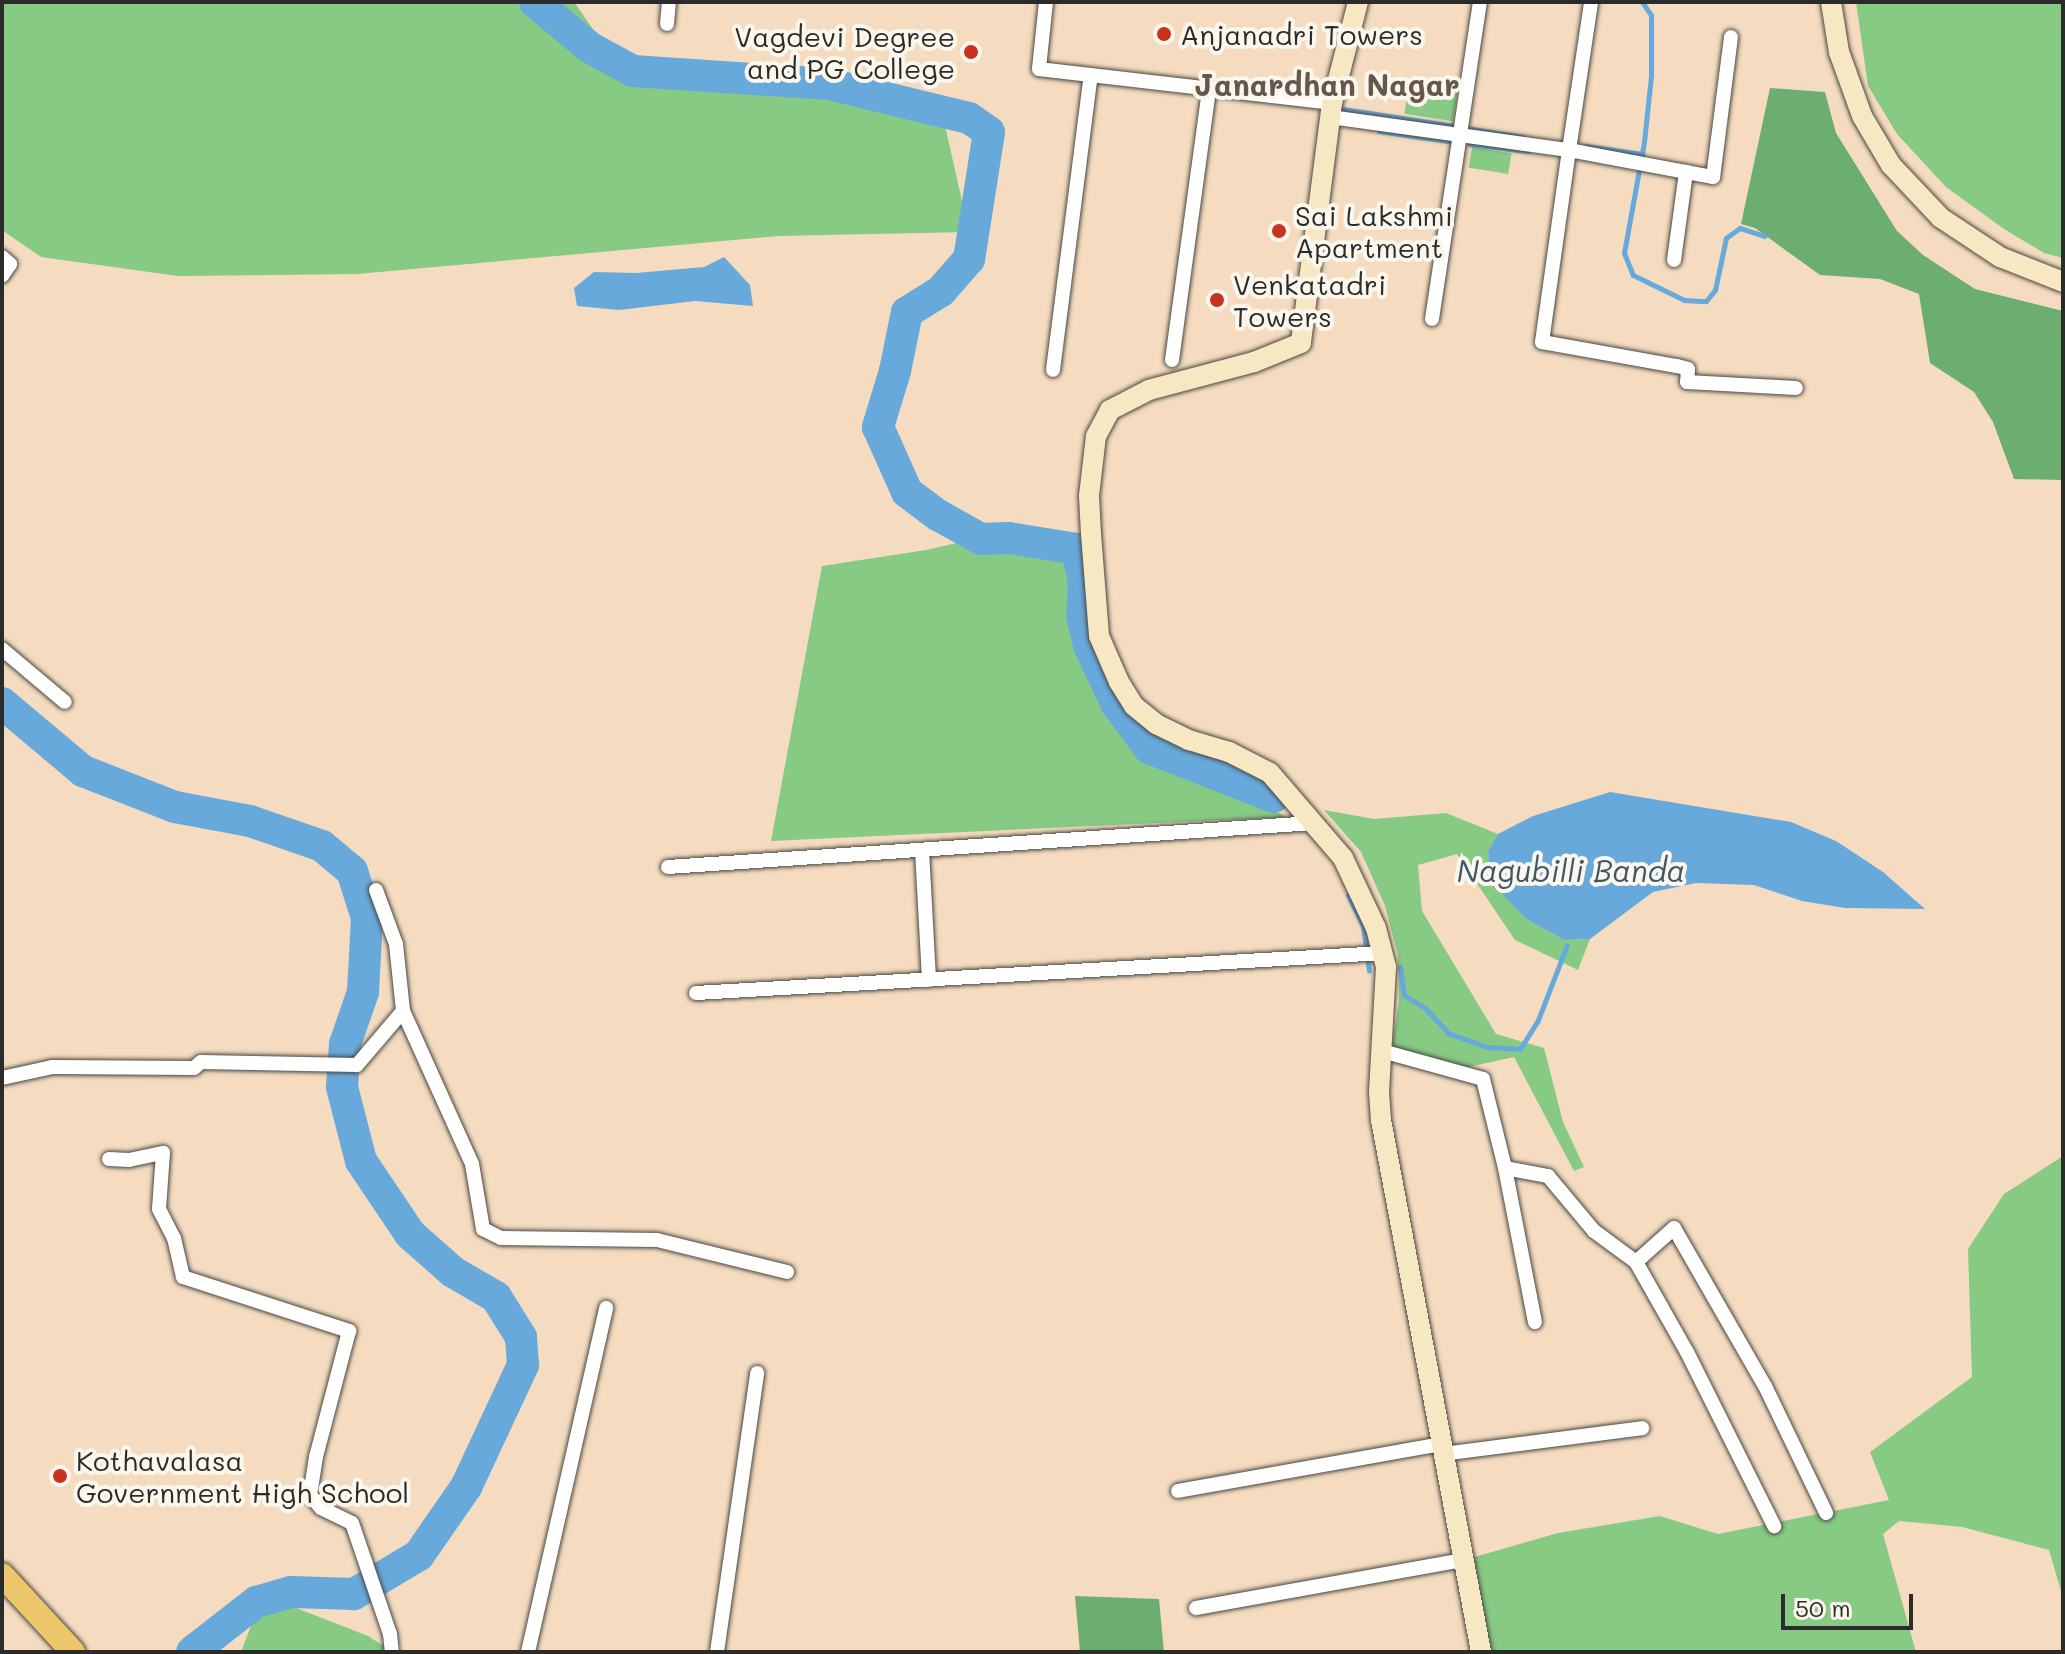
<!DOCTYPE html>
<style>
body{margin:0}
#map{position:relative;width:2065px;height:1654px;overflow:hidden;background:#f5dcc0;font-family:Mali,sans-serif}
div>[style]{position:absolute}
.green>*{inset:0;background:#86ca84;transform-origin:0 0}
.forest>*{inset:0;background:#6cae72}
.water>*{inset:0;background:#68a9dc}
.stream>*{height:5px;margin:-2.5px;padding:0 2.5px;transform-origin:2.5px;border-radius:2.5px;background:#68a9dc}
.river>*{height:32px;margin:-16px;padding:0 16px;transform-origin:16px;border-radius:16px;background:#68a9dc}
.roads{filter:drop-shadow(0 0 2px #494641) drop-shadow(0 0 2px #494641)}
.street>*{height:14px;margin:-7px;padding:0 7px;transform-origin:7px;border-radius:7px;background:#fff}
.secondary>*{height:20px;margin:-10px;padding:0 10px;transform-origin:10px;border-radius:10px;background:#f7e8c3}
.primary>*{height:24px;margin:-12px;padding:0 12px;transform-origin:12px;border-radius:12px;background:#ecc669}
.dots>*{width:22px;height:22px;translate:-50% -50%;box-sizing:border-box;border:4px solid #fbf7ec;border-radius:50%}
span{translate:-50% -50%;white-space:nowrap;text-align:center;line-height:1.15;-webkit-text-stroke:8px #fbf7ec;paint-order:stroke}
.poi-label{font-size:28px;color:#2b2b2b}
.left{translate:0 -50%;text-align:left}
.right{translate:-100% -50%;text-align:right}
.neighbourhood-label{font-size:30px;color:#66564d;font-weight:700}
.water-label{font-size:30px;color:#405769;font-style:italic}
.frame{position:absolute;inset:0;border:4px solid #2b2b2b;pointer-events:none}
.scale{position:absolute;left:1781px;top:1594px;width:132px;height:36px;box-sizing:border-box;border:4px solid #2b2b2b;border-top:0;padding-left:10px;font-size:24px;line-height:28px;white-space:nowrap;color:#2b2b2b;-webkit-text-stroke:6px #fbf7ec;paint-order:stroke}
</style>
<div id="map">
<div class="green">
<div style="clip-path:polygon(2px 2px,574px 2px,618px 65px,939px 99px,969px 232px,778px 236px,357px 274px,178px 276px,41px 257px,2px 230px)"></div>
<div style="clip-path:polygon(1856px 2px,2063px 2px,2063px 258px,2044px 253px,2004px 229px,1946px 187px,1897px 134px,1868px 86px)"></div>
<div style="left:1409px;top:85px;width:49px;height:29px;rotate:9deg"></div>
<div style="left:1472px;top:147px;width:40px;height:21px;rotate:9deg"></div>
<div style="clip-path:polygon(1005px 532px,1082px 536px,1077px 619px,1106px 700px,1120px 724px,1150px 758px,1224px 782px,1286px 817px,771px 841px,822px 566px,926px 550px)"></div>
<div style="clip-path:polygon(1324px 810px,1374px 819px,1446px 813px,1498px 834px,1488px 851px,1489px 864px,1505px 896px,1526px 919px,1564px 940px,1590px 939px,1578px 970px,1515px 940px,1457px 854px,1418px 865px,1422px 911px,1496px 1034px,1544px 1048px,1563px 1122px,1584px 1167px,1574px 1171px,1514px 1057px,1464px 1068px,1392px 1046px,1399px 1001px,1398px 955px,1385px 906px,1361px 852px)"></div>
<div style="clip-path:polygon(2063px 1156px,2063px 1598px,2049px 1550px,1962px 1527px,1899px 1521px,1883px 1534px,1916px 1652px,1481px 1652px,1464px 1560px,1558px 1533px,1660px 1516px,1718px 1534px,1889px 1500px,1870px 1452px,1972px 1377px,1968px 1249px,2004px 1194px)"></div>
<div style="clip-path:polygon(263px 1595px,368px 1636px,393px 1652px,241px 1652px)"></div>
</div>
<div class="forest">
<div style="clip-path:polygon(1770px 88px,1825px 92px,1836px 133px,1897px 231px,1923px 255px,1975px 289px,2063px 311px,2063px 480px,2014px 479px,1993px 422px,1974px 392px,1930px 363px,1919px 294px,1880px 279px,1820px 275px,1755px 228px,1741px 224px)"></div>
<div style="clip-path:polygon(1075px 1596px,1159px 1599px,1164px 1652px,1080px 1652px)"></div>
</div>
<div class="water">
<div style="clip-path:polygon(724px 257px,750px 285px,753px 306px,695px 301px,619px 310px,577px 306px,574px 288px,594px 272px,636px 273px,704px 267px)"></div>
<div style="clip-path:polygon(1610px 792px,1791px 822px,1836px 841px,1883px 872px,1925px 909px,1845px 908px,1802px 901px,1754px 885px,1696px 883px,1653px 892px,1590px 939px,1564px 940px,1526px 919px,1504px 896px,1489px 864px,1488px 851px,1498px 834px,1533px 816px)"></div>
</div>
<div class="stream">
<div style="left:1642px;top:2px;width:16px;rotate:55deg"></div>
<div style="left:1651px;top:15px;width:61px;rotate:90deg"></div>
<div style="left:1651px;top:76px;width:66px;rotate:96.1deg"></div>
<div style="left:1644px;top:142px;width:113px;rotate:100.2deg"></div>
<div style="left:1624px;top:253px;width:24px;rotate:68deg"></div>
<div style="left:1633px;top:275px;width:57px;rotate:26.1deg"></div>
<div style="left:1684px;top:300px;width:22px;rotate:3deg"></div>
<div style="left:1706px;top:301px;width:14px;rotate:-51deg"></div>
<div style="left:1715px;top:290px;width:53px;rotate:-78.1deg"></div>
<div style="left:1726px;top:238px;width:17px;rotate:-36deg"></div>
<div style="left:1740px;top:228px;width:26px;rotate:18deg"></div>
<div style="left:1343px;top:109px;width:113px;rotate:8.6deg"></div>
<div style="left:1472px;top:129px;width:52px;rotate:8.9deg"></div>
<div style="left:1379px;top:131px;width:70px;rotate:8.2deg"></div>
<div style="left:1470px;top:144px;width:58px;rotate:6.9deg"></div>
<div style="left:1586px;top:146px;width:57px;rotate:8.1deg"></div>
<div style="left:1348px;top:895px;width:34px;rotate:64deg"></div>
<div style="left:1363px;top:926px;width:45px;rotate:82.4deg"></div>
<div style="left:1400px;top:967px;width:28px;rotate:82deg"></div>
<div style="left:1404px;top:995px;width:26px;rotate:32deg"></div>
<div style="left:1426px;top:1009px;width:33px;rotate:47deg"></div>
<div style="left:1448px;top:1033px;width:41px;rotate:19.7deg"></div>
<div style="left:1487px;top:1047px;width:33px;rotate:3deg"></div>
<div style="left:1520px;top:1049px;width:34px;rotate:-58deg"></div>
<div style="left:1538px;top:1020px;width:80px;rotate:-68.9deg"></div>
</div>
<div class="river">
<div style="left:535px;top:2px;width:70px;rotate:39.8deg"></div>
<div style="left:589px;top:47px;width:50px;rotate:28.6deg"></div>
<div style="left:633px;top:71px;width:196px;rotate:3.8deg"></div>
<div style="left:829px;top:84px;width:144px;rotate:13.7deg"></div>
<div style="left:969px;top:118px;width:24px;rotate:35deg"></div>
<div style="left:989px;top:132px;width:129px;rotate:98.9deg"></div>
<div style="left:969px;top:259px;width:43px;rotate:131.2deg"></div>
<div style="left:941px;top:291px;width:40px;rotate:148deg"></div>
<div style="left:907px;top:312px;width:60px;rotate:101.5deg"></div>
<div style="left:895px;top:371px;width:59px;rotate:106.9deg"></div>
<div style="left:878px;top:427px;width:71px;rotate:66deg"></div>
<div style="left:907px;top:492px;width:39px;rotate:37deg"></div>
<div style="left:938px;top:515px;width:49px;rotate:29.2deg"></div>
<div style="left:981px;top:539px;width:28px;rotate:-2deg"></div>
<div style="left:1009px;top:538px;width:69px;rotate:9.2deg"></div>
<div style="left:1077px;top:549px;width:34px;rotate:78deg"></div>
<div style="left:1084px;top:582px;width:33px;rotate:93deg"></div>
<div style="left:1082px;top:615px;width:31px;rotate:77deg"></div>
<div style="left:1089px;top:645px;width:64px;rotate:65deg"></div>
<div style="left:1116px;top:703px;width:56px;rotate:53.7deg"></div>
<div style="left:1149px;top:748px;width:134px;rotate:21.4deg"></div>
<div style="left:2px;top:703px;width:106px;rotate:40deg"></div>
<div style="left:83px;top:771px;width:99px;rotate:21.4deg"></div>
<div style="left:175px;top:807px;width:76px;rotate:10.6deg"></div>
<div style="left:250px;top:821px;width:76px;rotate:19.1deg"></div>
<div style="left:322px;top:846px;width:39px;rotate:40deg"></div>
<div style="left:352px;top:871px;width:49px;rotate:72.3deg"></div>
<div style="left:367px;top:918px;width:74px;rotate:93.1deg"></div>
<div style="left:363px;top:992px;width:55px;rotate:109.1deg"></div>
<div style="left:345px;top:1044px;width:43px;rotate:94deg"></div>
<div style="left:342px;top:1087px;width:76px;rotate:75.6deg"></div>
<div style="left:361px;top:1161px;width:88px;rotate:56.1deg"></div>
<div style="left:410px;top:1234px;width:57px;rotate:41.5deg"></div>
<div style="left:453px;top:1272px;width:50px;rotate:30.2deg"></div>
<div style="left:496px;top:1297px;width:47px;rotate:58deg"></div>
<div style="left:521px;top:1337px;width:28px;rotate:86deg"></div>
<div style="left:523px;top:1365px;width:135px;rotate:115deg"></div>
<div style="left:466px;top:1487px;width:83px;rotate:124.7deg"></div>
<div style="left:419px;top:1555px;width:76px;rotate:149deg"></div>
<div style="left:354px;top:1594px;width:63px;rotate:-178.2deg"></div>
<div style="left:291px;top:1592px;width:36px;rotate:164deg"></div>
<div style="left:256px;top:1602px;width:81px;rotate:142deg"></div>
</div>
<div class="roads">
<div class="street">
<div style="left:1046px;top:2px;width:67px;rotate:96deg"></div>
<div style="left:1039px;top:69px;width:295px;rotate:6.6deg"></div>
<div style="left:667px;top:24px;width:22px;rotate:-85deg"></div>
<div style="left:1731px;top:37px;width:141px;rotate:97.3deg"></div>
<div style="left:1713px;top:177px;width:147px;rotate:-169.4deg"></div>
<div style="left:1569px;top:150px;width:194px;rotate:98deg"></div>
<div style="left:1542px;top:342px;width:137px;rotate:10.1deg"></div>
<div style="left:1677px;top:366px;width:11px;rotate:15deg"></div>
<div style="left:1688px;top:369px;width:13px;rotate:94deg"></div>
<div style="left:1687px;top:382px;width:109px;rotate:3.2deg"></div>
<div style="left:1330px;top:117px;width:241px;rotate:7.9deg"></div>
<div style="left:1569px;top:150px;width:150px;rotate:-81.5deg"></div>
<div style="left:2px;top:257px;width:11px;rotate:41deg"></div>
<div style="left:10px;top:264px;width:14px;rotate:124deg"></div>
<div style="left:1674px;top:260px;width:89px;rotate:-82.2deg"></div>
<div style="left:1432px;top:319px;width:321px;rotate:-81.4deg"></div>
<div style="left:1172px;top:360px;width:274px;rotate:-82.2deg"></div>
<div style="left:1053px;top:370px;width:297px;rotate:-82.7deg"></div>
<div style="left:2px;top:649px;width:82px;rotate:40.1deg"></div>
<div style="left:922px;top:850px;width:130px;rotate:86.9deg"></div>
<div style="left:668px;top:867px;width:647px;rotate:-3.9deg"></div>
<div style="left:376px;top:890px;width:58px;rotate:69.7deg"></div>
<div style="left:396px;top:944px;width:67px;rotate:84deg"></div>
<div style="left:403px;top:1011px;width:168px;rotate:65.7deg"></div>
<div style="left:472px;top:1164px;width:66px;rotate:80.4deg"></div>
<div style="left:483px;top:1229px;width:20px;rotate:27deg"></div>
<div style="left:501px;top:1238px;width:156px;rotate:0.7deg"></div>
<div style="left:657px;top:1240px;width:134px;rotate:13.8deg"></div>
<div style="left:696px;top:993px;width:688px;rotate:-3.33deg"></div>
<div style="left:1382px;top:1051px;width:105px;rotate:15.5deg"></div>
<div style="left:1483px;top:1079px;width:92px;rotate:76.1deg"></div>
<div style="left:1505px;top:1168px;width:157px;rotate:79deg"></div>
<div style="left:2px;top:1078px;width:51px;rotate:-12.4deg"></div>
<div style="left:52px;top:1067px;width:142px;rotate:0.4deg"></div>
<div style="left:194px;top:1068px;width:9px;rotate:-41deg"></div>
<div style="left:201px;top:1062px;width:156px;rotate:1.1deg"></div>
<div style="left:357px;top:1065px;width:71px;rotate:-49.6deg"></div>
<div style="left:109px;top:1159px;width:20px;rotate:3deg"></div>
<div style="left:129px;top:1160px;width:35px;rotate:-12deg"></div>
<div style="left:163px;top:1153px;width:56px;rotate:94.1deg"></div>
<div style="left:159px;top:1209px;width:33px;rotate:63deg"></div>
<div style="left:174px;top:1238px;width:40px;rotate:77deg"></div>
<div style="left:183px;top:1277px;width:175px;rotate:18deg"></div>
<div style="left:349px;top:1331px;width:130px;rotate:104.7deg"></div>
<div style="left:316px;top:1457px;width:38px;rotate:99deg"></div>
<div style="left:310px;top:1495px;width:17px;rotate:50deg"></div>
<div style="left:321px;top:1508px;width:34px;rotate:26deg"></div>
<div style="left:352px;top:1523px;width:117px;rotate:71.1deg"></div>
<div style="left:390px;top:1634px;width:18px;rotate:84deg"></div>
<div style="left:1505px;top:1168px;width:44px;rotate:10.5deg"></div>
<div style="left:1548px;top:1176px;width:72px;rotate:50.1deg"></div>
<div style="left:1594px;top:1231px;width:52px;rotate:36.4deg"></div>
<div style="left:1636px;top:1262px;width:103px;rotate:60.5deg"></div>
<div style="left:1687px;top:1352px;width:195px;rotate:63.4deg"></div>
<div style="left:1636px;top:1262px;width:51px;rotate:-41.8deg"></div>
<div style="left:1674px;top:1228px;width:182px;rotate:60.1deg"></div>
<div style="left:1765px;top:1386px;width:141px;rotate:64.3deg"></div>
<div style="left:1443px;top:1454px;width:201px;rotate:-7.4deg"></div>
<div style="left:1178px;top:1491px;width:267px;rotate:-10.1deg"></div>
<div style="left:1196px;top:1608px;width:272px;rotate:-10.2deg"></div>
<div style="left:528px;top:1652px;width:353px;rotate:-77.2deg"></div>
<div style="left:717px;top:1652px;width:282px;rotate:-81.8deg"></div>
</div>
<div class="secondary">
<div style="left:1358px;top:2px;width:104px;rotate:104.4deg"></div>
<div style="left:1332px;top:103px;width:242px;rotate:97.4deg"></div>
<div style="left:1301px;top:343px;width:51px;rotate:158deg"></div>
<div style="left:1254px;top:362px;width:109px;rotate:165.1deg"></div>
<div style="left:1149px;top:390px;width:44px;rotate:152.9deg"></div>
<div style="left:1110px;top:410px;width:30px;rotate:118deg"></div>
<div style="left:1096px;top:436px;width:60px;rotate:96.7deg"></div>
<div style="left:1089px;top:496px;width:38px;rotate:87deg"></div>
<div style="left:1091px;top:534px;width:102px;rotate:85.5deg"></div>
<div style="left:1099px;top:636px;width:50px;rotate:66.5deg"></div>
<div style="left:1119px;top:682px;width:28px;rotate:58deg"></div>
<div style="left:1134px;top:706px;width:28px;rotate:39deg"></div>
<div style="left:1156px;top:724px;width:37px;rotate:26deg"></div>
<div style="left:1189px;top:740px;width:42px;rotate:16.7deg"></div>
<div style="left:1229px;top:752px;width:46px;rotate:27.1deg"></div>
<div style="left:1270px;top:773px;width:112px;rotate:49.3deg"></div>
<div style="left:1343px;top:858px;width:77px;rotate:64.8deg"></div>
<div style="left:1376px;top:928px;width:40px;rotate:75.6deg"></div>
<div style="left:1386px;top:967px;width:125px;rotate:93.2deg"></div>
<div style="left:1379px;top:1092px;width:28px;rotate:86deg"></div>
<div style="left:1381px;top:1120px;width:541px;rotate:79.35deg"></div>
<div style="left:1831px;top:2px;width:51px;rotate:80.9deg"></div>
<div style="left:1839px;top:52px;width:68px;rotate:70.2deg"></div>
<div style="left:1862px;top:116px;width:57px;rotate:59.4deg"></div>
<div style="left:1891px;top:165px;width:73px;rotate:46.7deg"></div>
<div style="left:1941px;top:218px;width:71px;rotate:33.5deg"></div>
<div style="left:2000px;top:257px;width:68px;rotate:21.6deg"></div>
</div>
<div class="primary">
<div style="left:2px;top:1575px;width:105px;rotate:47.3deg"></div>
</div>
</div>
<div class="dots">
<div style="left:1164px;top:34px;background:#c8321e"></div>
<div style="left:971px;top:52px;background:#c8321e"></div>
<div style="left:1279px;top:231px;background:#c8321e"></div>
<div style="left:1217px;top:300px;background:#c8321e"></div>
<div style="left:60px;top:1476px;background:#c8321e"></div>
</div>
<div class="poi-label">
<span class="left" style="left:1180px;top:34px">Anjanadri Towers</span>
<span class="right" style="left:955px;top:52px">Vagdevi Degree<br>and PG College</span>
<span class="left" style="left:1295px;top:231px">Sai Lakshmi<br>Apartment</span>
<span class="left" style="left:1233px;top:300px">Venkatadri<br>Towers</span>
<span class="left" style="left:76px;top:1476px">Kothavalasa<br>Government High School</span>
</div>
<div class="neighbourhood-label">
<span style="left:1327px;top:84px">Janardhan Nagar</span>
</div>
<div class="water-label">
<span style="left:1571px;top:870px">Nagubilli Banda</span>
</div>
<div class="frame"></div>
<div class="scale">50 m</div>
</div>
